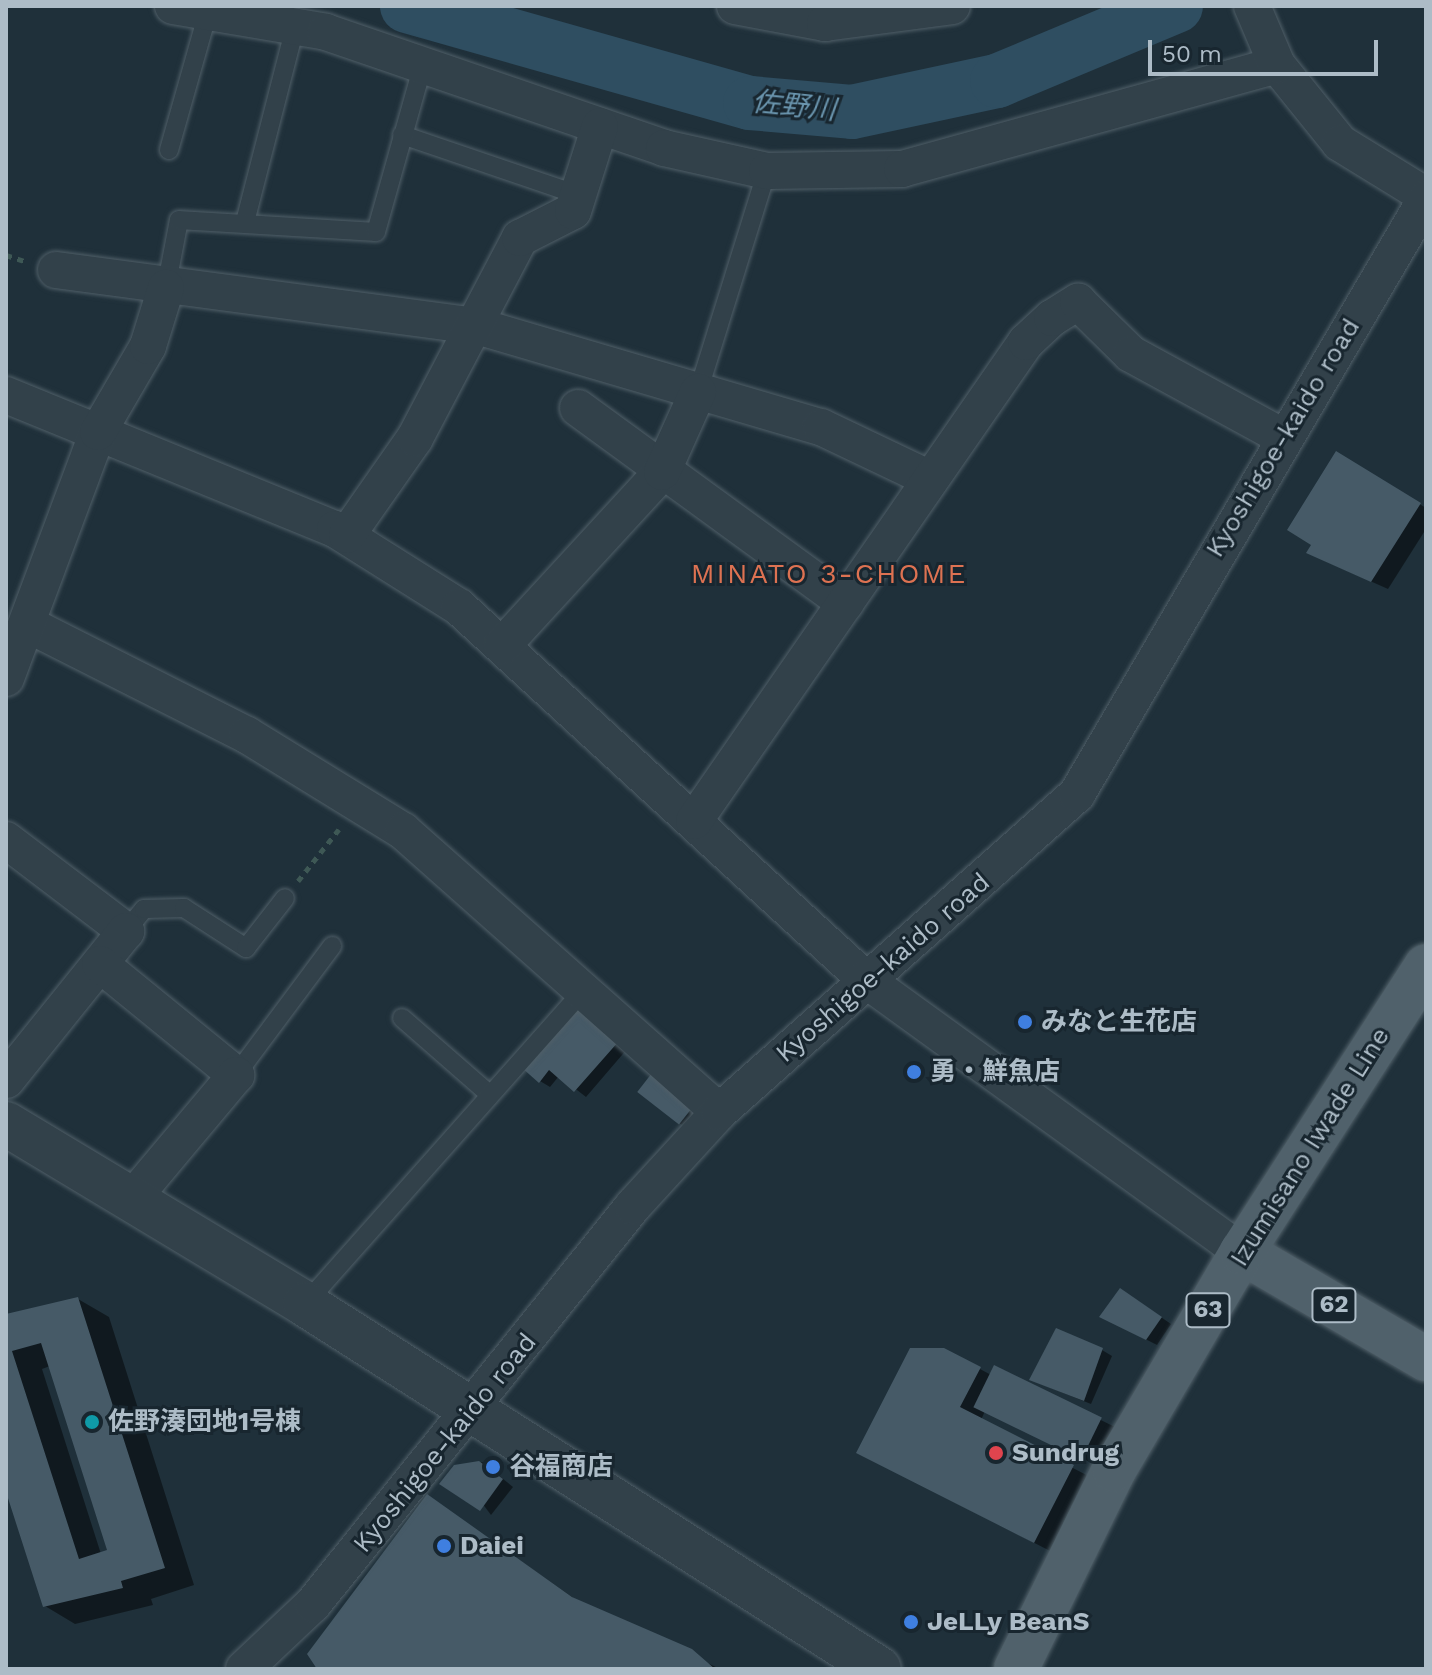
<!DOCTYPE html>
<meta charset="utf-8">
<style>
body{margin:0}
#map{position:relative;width:1432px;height:1675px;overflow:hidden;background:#1f303a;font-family:"Work Sans","Noto Sans JP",sans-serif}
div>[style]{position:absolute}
.shadow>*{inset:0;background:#0007}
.river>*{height:54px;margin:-27px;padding:0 27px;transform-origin:27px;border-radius:27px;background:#2f4e61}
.building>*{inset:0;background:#465a67;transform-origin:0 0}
.path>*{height:5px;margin-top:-2.5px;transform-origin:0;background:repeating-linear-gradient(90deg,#3e5855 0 6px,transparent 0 12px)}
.roads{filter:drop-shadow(0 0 2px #505f68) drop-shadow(0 0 2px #505f68)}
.service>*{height:18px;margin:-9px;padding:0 9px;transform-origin:9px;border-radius:9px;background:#32414a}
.minor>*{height:36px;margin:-18px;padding:0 18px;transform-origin:18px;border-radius:18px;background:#32414a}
.tertiary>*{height:44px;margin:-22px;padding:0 22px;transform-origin:22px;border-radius:22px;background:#32414a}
.primary>*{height:44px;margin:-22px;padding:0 22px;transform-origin:22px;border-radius:22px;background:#50616b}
.dots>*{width:22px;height:22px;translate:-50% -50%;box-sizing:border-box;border:4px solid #18262f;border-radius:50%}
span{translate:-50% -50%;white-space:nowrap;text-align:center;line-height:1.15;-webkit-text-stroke:6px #18262f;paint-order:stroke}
.shield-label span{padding:2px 6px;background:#18262f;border:2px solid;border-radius:6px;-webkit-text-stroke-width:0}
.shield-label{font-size:24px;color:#adbcc7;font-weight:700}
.street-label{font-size:26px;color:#adbcc7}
.poi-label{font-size:26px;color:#adbcc7;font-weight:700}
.left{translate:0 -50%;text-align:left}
.water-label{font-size:28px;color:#6a95ae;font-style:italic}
.neighbourhood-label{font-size:28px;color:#dd7252;letter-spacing:2px}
.frame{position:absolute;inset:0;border:8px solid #adbcc7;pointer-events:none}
.scale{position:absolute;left:1148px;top:40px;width:230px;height:36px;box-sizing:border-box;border:4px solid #adbcc7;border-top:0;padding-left:10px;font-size:24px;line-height:28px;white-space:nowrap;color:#adbcc7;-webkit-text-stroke:6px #18262f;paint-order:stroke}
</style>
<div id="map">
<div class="shadow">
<div style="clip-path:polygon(1352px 463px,1426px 508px,1426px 529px,1388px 589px,1325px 561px)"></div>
<div style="clip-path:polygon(578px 1007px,628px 1048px,586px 1097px,559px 1076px,550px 1087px,540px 1081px)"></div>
<div style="clip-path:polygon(663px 1081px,703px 1113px,689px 1129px,679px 1123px)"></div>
<div style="clip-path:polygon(1130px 1296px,1171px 1324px,1157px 1345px,1112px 1322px)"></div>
<div style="clip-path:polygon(evenodd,78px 1299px,109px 1317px,194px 1585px,151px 1599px,153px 1605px,75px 1624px,45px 1606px,6px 1485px,6px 1322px,78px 1299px,50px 1366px,110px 1552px,101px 1554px,42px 1369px,50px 1366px)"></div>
<div style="clip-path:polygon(1102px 1350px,1112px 1356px,1091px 1404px,1031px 1380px)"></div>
<div style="clip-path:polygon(995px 1368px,1117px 1428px,1098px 1466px,985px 1411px,981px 1420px,1094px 1479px,1056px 1554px,880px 1464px,980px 1369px,993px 1376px)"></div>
<div style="clip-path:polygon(482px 1462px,513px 1487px,491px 1515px,455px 1467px)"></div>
<div style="clip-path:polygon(428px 1496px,582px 1604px,720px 1669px,319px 1669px)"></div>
</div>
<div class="river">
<div style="left:407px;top:6px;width:356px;rotate:15.8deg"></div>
<div style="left:750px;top:103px;width:102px;rotate:5deg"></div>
<div style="left:852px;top:112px;width:148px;rotate:-12.1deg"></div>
<div style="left:997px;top:81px;width:194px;rotate:-22.7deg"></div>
</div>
<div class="building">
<div style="clip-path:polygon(1336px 451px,1421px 503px,1371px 582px,1306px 553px,1311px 545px,1287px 530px)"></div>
<div style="clip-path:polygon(577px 1005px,619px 1041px,574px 1092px,549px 1070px,539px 1083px,521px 1067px)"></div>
<div style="left:652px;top:1073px;width:53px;height:24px;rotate:38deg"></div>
<div style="clip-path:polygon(1120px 1288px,1162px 1317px,1146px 1340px,1099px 1317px)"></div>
<div style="clip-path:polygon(evenodd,78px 1297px,165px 1568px,121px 1581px,123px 1588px,43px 1607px,6px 1492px,6px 1314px,78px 1297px,41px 1343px,107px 1550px,79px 1559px,12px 1351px,41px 1343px)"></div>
<div style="clip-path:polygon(1056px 1328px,1103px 1348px,1084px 1401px,1029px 1380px)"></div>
<div style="clip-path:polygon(910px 1348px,944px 1348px,981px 1367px,960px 1407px,1074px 1465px,1034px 1543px,856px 1453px)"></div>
<div style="left:994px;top:1365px;width:120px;height:47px;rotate:26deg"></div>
<div style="clip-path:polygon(479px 1461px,503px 1479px,480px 1511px,439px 1484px,454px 1465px)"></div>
<div style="clip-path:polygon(427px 1494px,572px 1597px,692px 1649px,715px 1669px,317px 1669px,307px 1654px)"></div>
</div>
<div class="path">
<div style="left:6px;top:255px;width:23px;rotate:18deg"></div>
<div style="left:298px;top:881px;width:66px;rotate:-51.7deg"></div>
</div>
<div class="roads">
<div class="service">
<div style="left:402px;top:135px;width:186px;rotate:18.8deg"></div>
<div style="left:169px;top:150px;width:143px;rotate:-74.2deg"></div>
<div style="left:245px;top:222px;width:201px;rotate:-75.6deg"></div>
<div style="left:166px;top:288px;width:69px;rotate:-79.2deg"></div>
<div style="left:179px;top:220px;width:197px;rotate:3.5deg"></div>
<div style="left:376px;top:232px;width:173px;rotate:-74.3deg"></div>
<div style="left:698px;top:392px;width:232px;rotate:-72.7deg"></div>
<div style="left:126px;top:931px;width:28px;rotate:-51deg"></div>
<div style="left:144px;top:909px;width:40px;rotate:-1.4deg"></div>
<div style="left:184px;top:908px;width:74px;rotate:32.8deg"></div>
<div style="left:246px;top:948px;width:63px;rotate:-52deg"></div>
<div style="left:402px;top:1018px;width:114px;rotate:41.1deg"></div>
<div style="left:236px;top:1075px;width:161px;rotate:-53.3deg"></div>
<div style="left:305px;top:1304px;width:419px;rotate:-48.4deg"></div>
</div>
<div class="minor">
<div style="left:173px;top:6px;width:155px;rotate:9.6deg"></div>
<div style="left:326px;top:32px;width:357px;rotate:18.9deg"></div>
<div style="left:664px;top:148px;width:106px;rotate:12.6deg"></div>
<div style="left:767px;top:171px;width:135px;rotate:-0.8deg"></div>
<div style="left:902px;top:169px;width:389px;rotate:-15.5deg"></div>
<div style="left:1277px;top:65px;width:100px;rotate:51.1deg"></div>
<div style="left:1340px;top:143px;width:101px;rotate:31.6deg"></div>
<div style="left:735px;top:6px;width:92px;rotate:10.7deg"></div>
<div style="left:825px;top:23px;width:128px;rotate:-7.6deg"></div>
<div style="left:1252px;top:6px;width:64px;rotate:67deg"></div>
<div style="left:56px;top:270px;width:425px;rotate:7.6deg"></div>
<div style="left:477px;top:326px;width:359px;rotate:16.4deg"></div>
<div style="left:821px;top:427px;width:121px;rotate:25.5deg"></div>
<div style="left:6px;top:395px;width:355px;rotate:22.2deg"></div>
<div style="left:335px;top:529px;width:146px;rotate:32.2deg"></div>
<div style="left:459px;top:607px;width:552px;rotate:42.5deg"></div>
<div style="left:866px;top:980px;width:464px;rotate:35.9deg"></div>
<div style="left:578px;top:408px;width:331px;rotate:36.1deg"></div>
<div style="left:347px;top:535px;width:118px;rotate:-55deg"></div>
<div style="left:415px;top:438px;width:226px;rotate:-62.3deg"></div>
<div style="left:520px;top:238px;width:59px;rotate:-27deg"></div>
<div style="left:573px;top:211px;width:89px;rotate:-72.4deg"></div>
<div style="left:29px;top:625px;width:244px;rotate:26.8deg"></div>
<div style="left:247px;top:735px;width:183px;rotate:31.6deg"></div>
<div style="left:403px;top:831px;width:423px;rotate:41.6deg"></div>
<div style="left:502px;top:646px;width:236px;rotate:-47.4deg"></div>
<div style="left:662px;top:472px;width:88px;rotate:-65.8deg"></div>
<div style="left:6px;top:678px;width:263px;rotate:-69.5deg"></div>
<div style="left:98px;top:432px;width:99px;rotate:-59.8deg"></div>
<div style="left:148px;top:346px;width:61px;rotate:-72.8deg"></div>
<div style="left:694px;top:821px;width:583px;rotate:-55.27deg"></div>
<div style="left:1026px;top:342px;width:35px;rotate:-43deg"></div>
<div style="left:1052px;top:318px;width:31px;rotate:-32deg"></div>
<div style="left:1078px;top:302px;width:74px;rotate:44.5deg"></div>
<div style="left:1131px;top:354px;width:173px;rotate:28.6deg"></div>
<div style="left:6px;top:840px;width:151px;rotate:37.2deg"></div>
<div style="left:126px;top:931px;width:191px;rotate:128.8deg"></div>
<div style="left:100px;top:964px;width:176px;rotate:39.2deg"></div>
<div style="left:236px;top:1075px;width:162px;rotate:130deg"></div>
<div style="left:244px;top:1669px;width:95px;rotate:-43.3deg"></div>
<div style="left:313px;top:1604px;width:511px;rotate:-51.2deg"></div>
<div style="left:633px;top:1206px;width:127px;rotate:-47.5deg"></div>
<div style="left:719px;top:1112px;width:479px;rotate:-41.6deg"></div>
<div style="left:1077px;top:794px;width:690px;rotate:-59.61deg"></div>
</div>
<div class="tertiary">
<div style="left:6px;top:1124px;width:349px;rotate:31deg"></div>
<div style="left:305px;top:1304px;width:680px;rotate:32.45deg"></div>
</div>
<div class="primary">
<div style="left:1242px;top:1252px;width:213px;rotate:30.2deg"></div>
<div style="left:1016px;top:1669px;width:222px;rotate:-63.8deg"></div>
<div style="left:1114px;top:1470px;width:253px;rotate:-59.6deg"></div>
<div style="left:1242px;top:1252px;width:340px;rotate:-57.2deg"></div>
</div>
</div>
<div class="dots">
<div style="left:1025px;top:1022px;background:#3f7fe0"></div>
<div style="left:914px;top:1072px;background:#3f7fe0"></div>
<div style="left:92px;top:1422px;background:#0f9aa8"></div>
<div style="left:996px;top:1453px;background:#e0444e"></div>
<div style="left:493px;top:1467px;background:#3f7fe0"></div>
<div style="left:444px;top:1546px;background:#3f7fe0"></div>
<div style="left:911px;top:1622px;background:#3f7fe0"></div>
</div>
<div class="shield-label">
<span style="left:1334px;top:1305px">62</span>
<span style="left:1208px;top:1310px">63</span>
</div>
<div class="street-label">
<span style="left:1283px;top:438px;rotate:-59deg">Kyoshigoe-kaido road</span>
<span style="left:883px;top:968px;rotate:-41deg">Kyoshigoe-kaido road</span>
<span style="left:1310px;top:1147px;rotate:-58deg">Izumisano Iwade Line</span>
<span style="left:445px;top:1443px;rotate:-51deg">Kyoshigoe-kaido road</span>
</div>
<div class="poi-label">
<span class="left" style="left:1041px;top:1022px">みなと生花店</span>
<span class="left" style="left:930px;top:1072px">勇・鮮魚店</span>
<span class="left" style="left:108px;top:1422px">佐野湊団地1号棟</span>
<span class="left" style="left:1012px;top:1453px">Sundrug</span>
<span class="left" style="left:509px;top:1467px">谷福商店</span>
<span class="left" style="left:460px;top:1546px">Daiei</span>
<span class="left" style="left:927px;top:1622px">JeLLy BeanS</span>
</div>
<div class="water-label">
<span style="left:794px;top:106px;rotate:6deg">佐野川</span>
</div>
<div class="neighbourhood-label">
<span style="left:829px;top:574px">MINATO 3-CHOME</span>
</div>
<div class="frame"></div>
<div class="scale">50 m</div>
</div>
